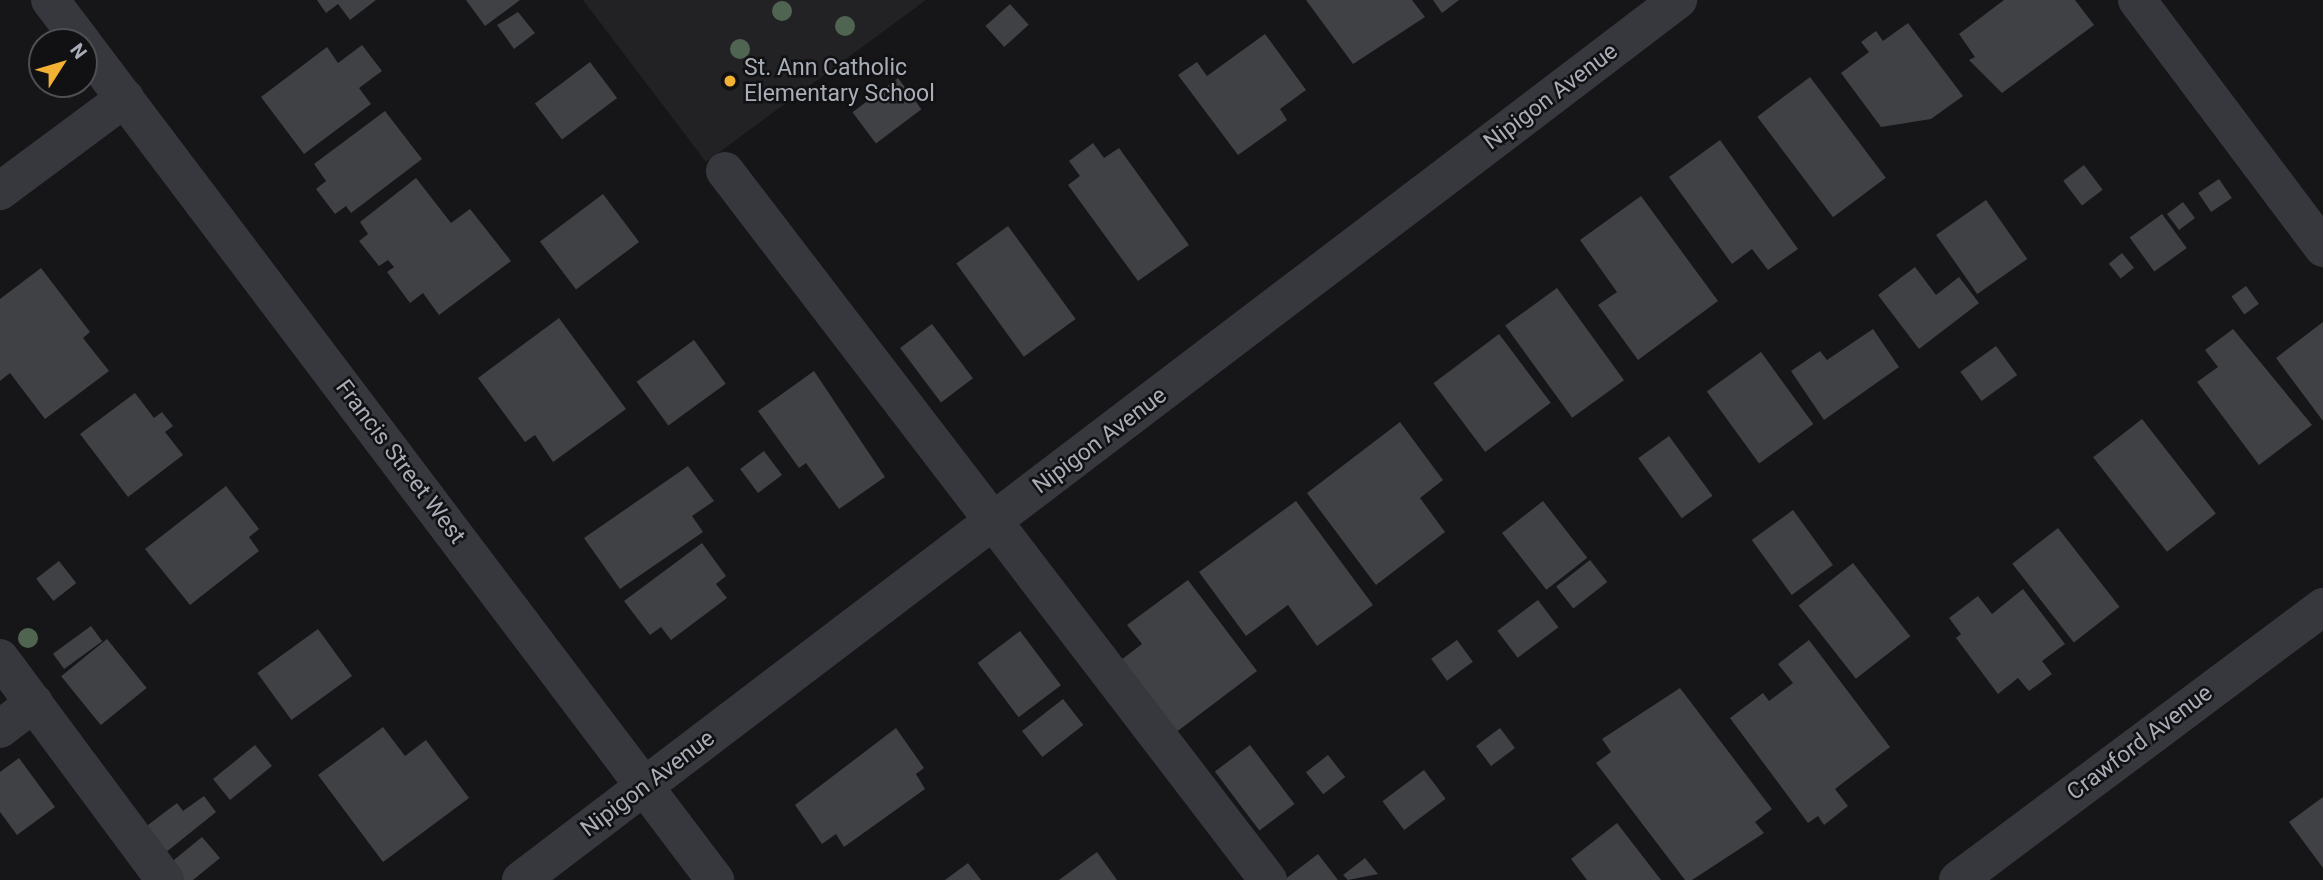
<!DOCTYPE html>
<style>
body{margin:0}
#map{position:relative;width:2323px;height:880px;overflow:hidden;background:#161618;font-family:Roboto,sans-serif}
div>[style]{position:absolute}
.built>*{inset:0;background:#222225}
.building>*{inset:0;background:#404145;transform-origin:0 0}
.minor>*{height:38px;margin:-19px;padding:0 19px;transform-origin:19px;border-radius:19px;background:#37383d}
.trees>*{width:20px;height:20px;margin:-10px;border-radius:50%;background:#506452}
.dots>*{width:19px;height:19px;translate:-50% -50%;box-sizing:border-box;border:4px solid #111113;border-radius:50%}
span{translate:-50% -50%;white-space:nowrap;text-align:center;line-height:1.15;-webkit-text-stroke:5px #111113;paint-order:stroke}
.poi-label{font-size:23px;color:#a8adb8}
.left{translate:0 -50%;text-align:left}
.street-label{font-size:23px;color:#a8adb8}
.north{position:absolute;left:28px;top:28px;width:70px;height:70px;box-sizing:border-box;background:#111113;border:2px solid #4d4f55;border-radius:50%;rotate:53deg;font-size:19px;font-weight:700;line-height:28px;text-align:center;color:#a8adb8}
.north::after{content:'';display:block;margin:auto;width:24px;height:32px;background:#f2b134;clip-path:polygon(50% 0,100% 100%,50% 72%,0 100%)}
</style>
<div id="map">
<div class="built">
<div style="clip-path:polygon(583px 0,926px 0,706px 162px)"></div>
</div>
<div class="building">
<div style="clip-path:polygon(317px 0,376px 0,350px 20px,338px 4px,326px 13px)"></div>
<div style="clip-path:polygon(466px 0,520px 0,485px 26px)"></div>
<div style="clip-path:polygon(1306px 0,1412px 0,1425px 17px,1353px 64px)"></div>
<div style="clip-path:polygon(1433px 0,1459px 0,1442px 13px)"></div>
<div style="clip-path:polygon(2004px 0,2075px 0,2094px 25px,2002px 93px,1969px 60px,1975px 57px,1959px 34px)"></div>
<div style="left:1010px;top:4px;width:28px;height:33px;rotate:48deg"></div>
<div style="clip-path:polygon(518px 12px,535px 33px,514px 49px,497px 25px)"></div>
<div style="clip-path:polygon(1908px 23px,1963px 96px,1931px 119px,1881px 127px,1841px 73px,1869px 52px,1861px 42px,1876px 31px,1883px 41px)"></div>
<div style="clip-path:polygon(1265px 34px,1306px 90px,1280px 109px,1287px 120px,1238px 155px,1178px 75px,1197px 62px,1207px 76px)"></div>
<div style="clip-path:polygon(362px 45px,382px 71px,359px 88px,371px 104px,304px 154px,261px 97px,327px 47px,338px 63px)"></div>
<div style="left:590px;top:62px;width:45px;height:69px;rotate:53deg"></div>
<div style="left:1810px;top:77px;width:126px;height:66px;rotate:53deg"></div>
<div style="left:898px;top:78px;width:39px;height:57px;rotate:53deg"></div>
<div style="clip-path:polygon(385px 111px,422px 159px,351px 213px,346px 206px,335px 214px,316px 189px,326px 181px,314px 164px)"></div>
<div style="clip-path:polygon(1720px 140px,1798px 249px,1768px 270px,1752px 249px,1732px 264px,1669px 177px)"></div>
<div style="clip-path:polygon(1093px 143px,1104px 158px,1119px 148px,1189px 245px,1138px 281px,1068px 185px,1080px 176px,1069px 161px)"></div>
<div style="left:2084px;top:165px;width:31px;height:26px;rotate:53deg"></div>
<div style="clip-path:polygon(416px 178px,451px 223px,470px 209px,511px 261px,439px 315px,423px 293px,410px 303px,387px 272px,394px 267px,388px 260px,379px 266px,359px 241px,368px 234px,360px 222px)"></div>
<div style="left:2219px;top:179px;width:23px;height:25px;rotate:56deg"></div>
<div style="left:603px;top:194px;width:60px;height:79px;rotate:53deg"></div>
<div style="clip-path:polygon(1641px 196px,1718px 301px,1638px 360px,1598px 305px,1617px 292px,1580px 240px)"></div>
<div style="left:1986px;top:200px;width:72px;height:61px;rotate:55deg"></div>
<div style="left:2183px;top:202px;width:20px;height:20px;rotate:53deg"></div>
<div style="left:2162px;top:214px;width:42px;height:40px;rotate:54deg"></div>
<div style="left:1008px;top:226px;width:115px;height:64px;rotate:54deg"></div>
<div style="left:2122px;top:253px;width:19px;height:17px;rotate:51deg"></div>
<div style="clip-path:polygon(1915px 267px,1936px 295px,1959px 277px,1979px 303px,1919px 349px,1878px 295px)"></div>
<div style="clip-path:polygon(41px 268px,90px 332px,83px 338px,109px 371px,45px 419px,10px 373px,0 381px,0 299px)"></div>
<div style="left:2246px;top:286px;width:22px;height:18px;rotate:54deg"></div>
<div style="left:1557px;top:288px;width:114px;height:64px;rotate:54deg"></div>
<div style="clip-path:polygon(559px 318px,626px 409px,553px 462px,535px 435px,525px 442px,478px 378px)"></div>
<div style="clip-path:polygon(2323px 322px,2323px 421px,2276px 358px)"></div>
<div style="left:932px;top:324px;width:68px;height:40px;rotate:53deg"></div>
<div style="clip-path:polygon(1873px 329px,1899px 367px,1824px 420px,1791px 371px,1820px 351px,1827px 360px)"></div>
<div style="clip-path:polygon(2233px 329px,2312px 425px,2259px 465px,2197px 382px,2218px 367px,2205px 350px)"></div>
<div style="left:1499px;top:334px;width:86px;height:82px;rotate:53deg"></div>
<div style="left:694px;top:340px;width:54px;height:71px;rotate:54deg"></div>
<div style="left:1996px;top:346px;width:36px;height:44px;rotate:54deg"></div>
<div style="left:1761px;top:352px;width:89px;height:67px;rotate:54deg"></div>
<div style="clip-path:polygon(814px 371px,885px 477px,839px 509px,806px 463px,799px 468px,758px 411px)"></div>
<div style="clip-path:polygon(135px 393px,154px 418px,162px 412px,173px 426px,165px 432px,183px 455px,128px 497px,80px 434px)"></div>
<div style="left:2142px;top:419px;width:120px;height:62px;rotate:52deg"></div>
<div style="clip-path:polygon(1400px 422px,1443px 480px,1420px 498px,1445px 532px,1376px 585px,1307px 493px)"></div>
<div style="left:1669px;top:436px;width:74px;height:38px;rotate:54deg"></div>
<div style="left:764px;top:451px;width:30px;height:30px;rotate:53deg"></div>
<div style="clip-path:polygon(688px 466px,714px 501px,692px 516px,703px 532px,620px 589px,584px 538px)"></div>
<div style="clip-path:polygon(226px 486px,259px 529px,249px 537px,259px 551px,190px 605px,145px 549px)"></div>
<div style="clip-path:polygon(1296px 501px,1373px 605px,1317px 646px,1288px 605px,1246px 636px,1199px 572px)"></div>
<div style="left:1543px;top:501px;width:72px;height:52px;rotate:52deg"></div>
<div style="left:1793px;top:510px;width:68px;height:51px;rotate:54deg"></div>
<div style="left:2058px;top:528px;width:100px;height:58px;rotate:52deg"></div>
<div style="clip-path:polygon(702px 543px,726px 576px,716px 584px,727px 598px,671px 640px,661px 627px,650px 635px,624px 601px)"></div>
<div style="left:1590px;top:560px;width:28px;height:43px;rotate:52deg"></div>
<div style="left:59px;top:561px;width:28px;height:29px;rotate:52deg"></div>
<div style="left:1853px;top:563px;width:93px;height:69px;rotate:52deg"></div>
<div style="clip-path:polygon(1188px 580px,1257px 671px,1175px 733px,1121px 660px,1142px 644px,1127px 625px)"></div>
<div style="clip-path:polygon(2023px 589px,2065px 644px,2042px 661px,2052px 674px,2029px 691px,2018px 678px,1998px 694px,1956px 638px,1961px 634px,1949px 618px,1978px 596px,1992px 614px)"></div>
<div style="left:1538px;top:600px;width:34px;height:51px;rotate:53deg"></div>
<div style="left:91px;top:626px;width:19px;height:47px;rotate:54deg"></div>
<div style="left:318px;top:629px;width:58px;height:75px;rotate:54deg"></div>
<div style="left:1020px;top:631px;width:68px;height:53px;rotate:53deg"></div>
<div style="left:107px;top:639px;width:63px;height:59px;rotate:51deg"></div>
<div style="left:1457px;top:640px;width:27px;height:32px;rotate:54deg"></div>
<div style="clip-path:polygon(1809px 640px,1890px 747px,1835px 789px,1848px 806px,1824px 825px,1818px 816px,1808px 823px,1730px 718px,1763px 693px,1769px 701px,1793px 683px,1778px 664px)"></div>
<div style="clip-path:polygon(1680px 688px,1772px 809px,1755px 822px,1764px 833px,1692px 880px,1685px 880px,1596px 763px,1611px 752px,1602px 739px)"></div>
<div style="left:1063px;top:699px;width:33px;height:52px;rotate:52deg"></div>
<div style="clip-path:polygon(383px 727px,405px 756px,426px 740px,469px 798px,383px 862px,318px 775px)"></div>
<div style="clip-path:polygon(896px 728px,924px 768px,916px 774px,925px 789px,844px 847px,836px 834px,822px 844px,795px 805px)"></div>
<div style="left:1500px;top:728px;width:25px;height:30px;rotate:53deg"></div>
<div style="left:255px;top:745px;width:27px;height:54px;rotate:51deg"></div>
<div style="left:1250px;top:745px;width:74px;height:44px;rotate:53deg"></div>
<div style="left:1328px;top:755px;width:28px;height:28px;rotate:52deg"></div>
<div style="clip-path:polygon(19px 758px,55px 807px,17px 835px,0 812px,0 772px)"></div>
<div style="left:1424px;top:770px;width:36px;height:52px;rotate:53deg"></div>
<div style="clip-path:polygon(204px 796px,216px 812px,160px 857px,140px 831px,177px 803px,183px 811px)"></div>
<div style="clip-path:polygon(2323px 797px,2323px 868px,2289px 822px)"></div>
<div style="clip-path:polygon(1617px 823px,1661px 880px,1587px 880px,1571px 859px)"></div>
<div style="clip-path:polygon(202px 837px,220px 858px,193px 880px,181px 880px,169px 864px)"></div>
<div style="clip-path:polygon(1097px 852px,1117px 880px,1059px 880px)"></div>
<div style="clip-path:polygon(1318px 854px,1338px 880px,1284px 880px)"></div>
<div style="clip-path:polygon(1365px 858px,1378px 874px,1348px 880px,1343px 875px)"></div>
<div style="clip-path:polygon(968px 863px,981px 880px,945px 880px)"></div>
</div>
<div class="minor">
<div style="left:50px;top:0;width:53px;rotate:52.7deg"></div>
<div style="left:2137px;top:0;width:310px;rotate:53.1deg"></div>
<div style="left:84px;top:45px;width:1047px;rotate:52.92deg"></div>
<div style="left:725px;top:171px;width:893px;rotate:52.55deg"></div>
<div style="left:0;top:191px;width:156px;rotate:-36.6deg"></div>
<div style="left:0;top:658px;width:277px;rotate:53.4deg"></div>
<div style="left:0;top:729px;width:43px;rotate:-37.4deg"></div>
<div style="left:521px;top:880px;width:1454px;rotate:-37.26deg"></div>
<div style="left:1958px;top:880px;width:456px;rotate:-36.8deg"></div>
</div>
<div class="trees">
<div style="left:782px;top:11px"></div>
<div style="left:845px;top:26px"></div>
<div style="left:740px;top:49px"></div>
<div style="left:28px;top:638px"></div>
</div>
<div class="dots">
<div style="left:730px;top:81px;background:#f2b134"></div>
</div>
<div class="poi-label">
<span class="left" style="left:744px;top:81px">St. Ann Catholic<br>Elementary School</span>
</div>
<div class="street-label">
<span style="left:1551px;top:97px;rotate:-37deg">Nipigon Avenue</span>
<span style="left:1100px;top:441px;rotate:-37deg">Nipigon Avenue</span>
<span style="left:400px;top:462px;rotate:53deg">Francis Street West</span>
<span style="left:2140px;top:743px;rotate:-37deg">Crawford Avenue</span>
<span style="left:648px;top:784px;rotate:-37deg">Nipigon Avenue</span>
</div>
<div class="north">N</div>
</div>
